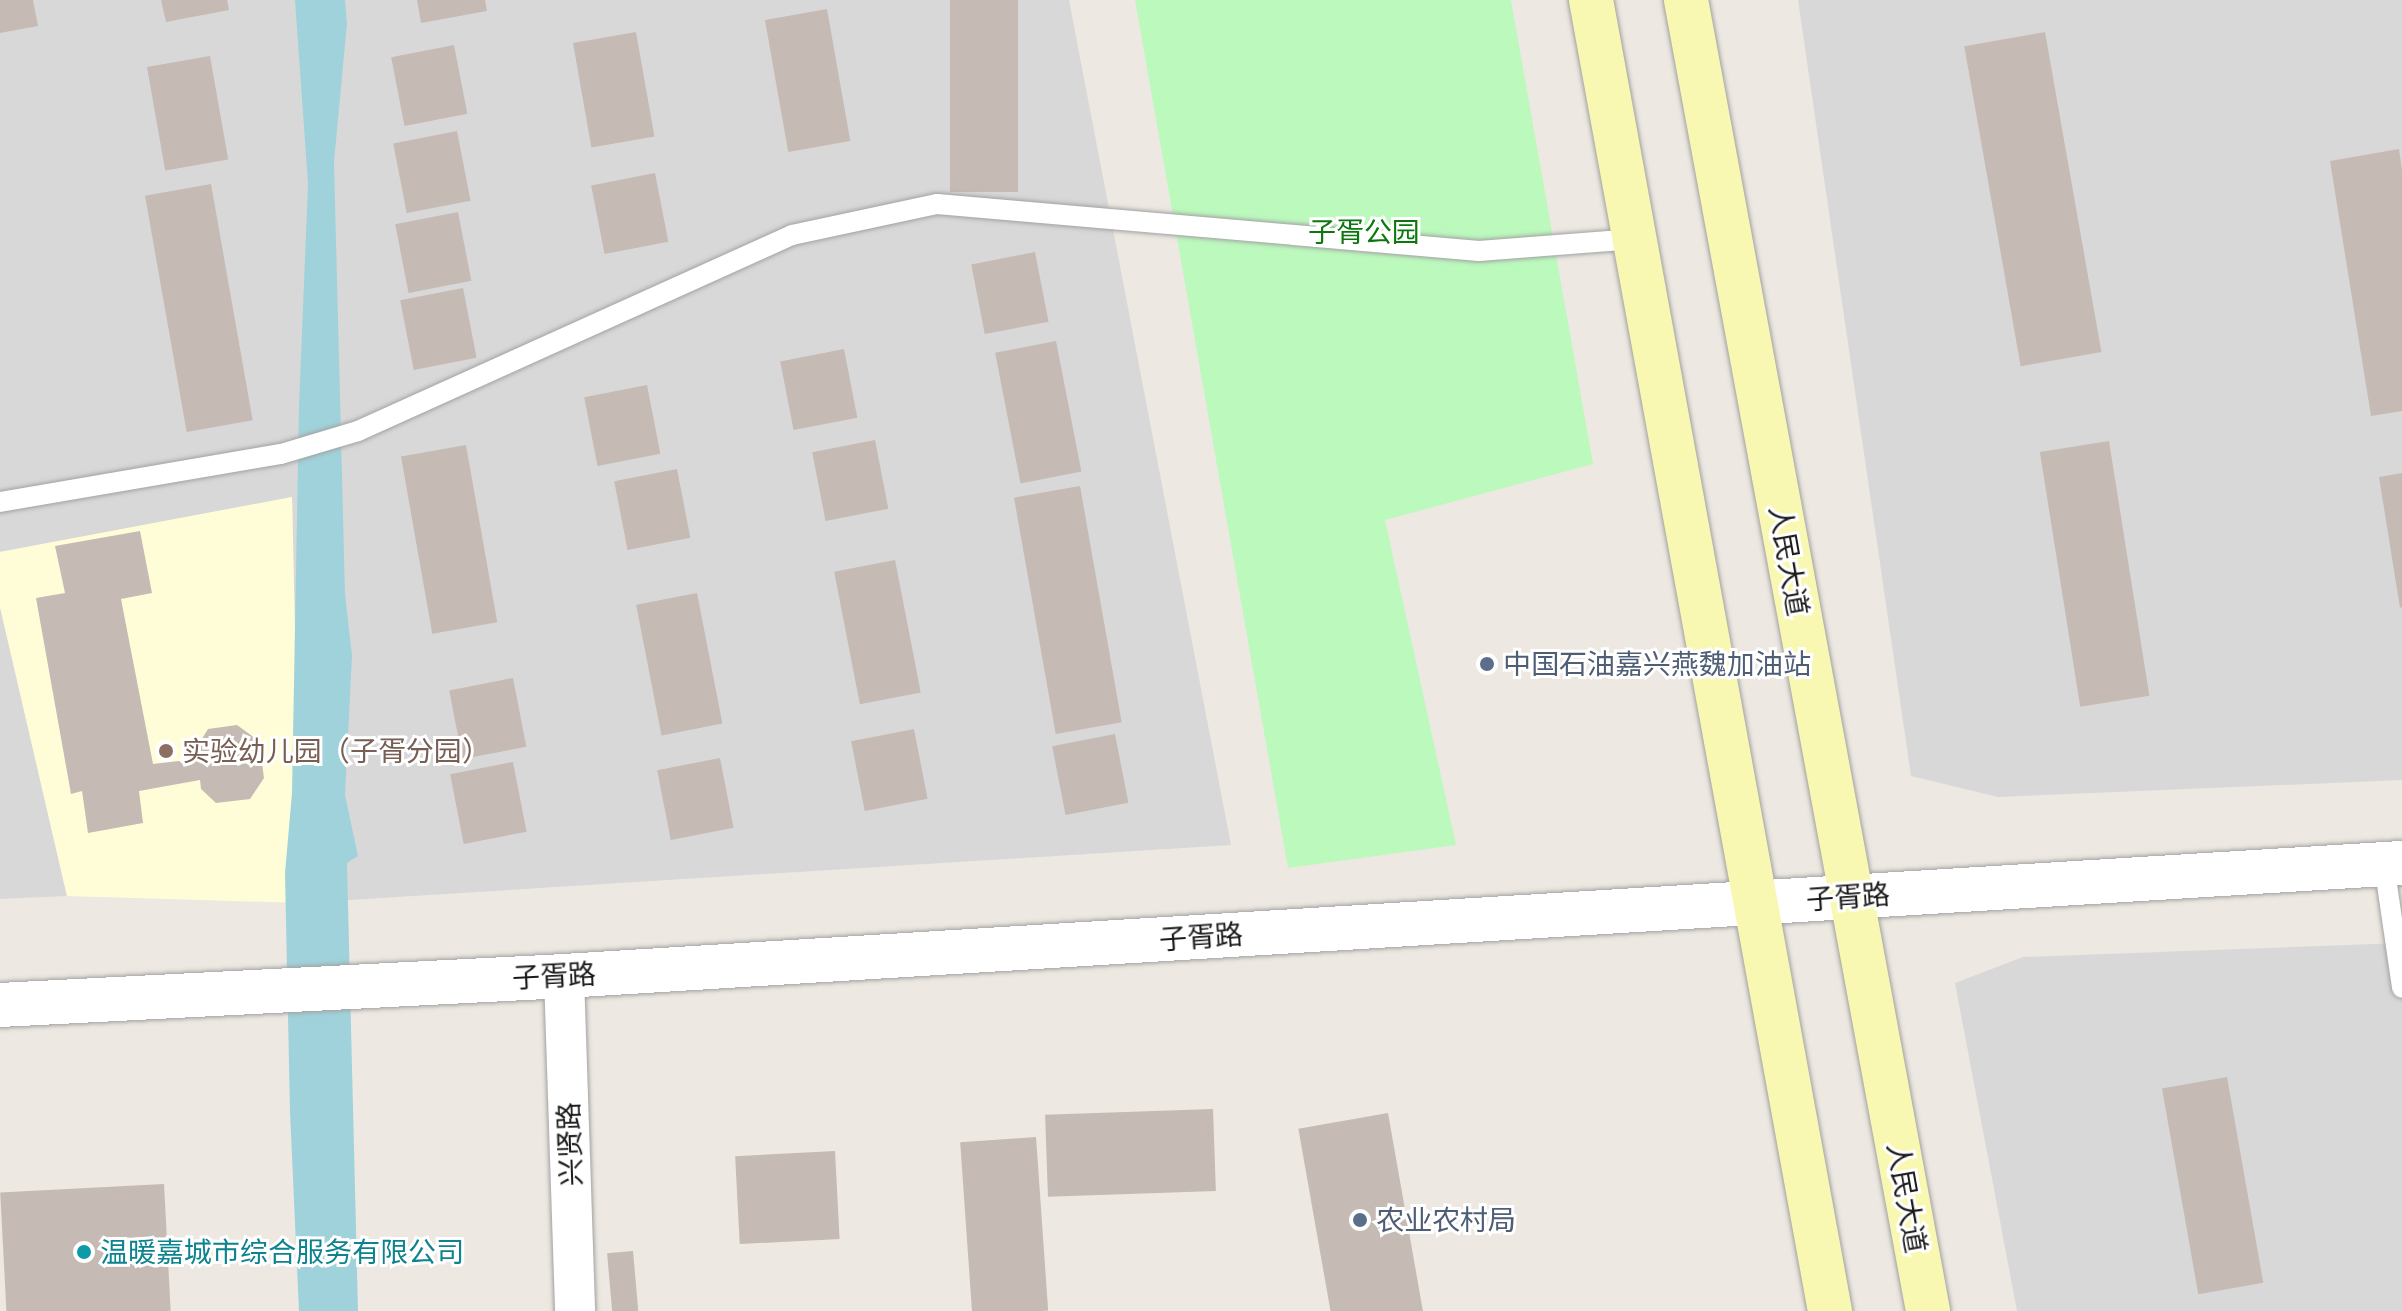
<!DOCTYPE html>
<meta charset="utf-8">
<style>
body{margin:0}
#map{position:relative;width:2402px;height:1311px;overflow:hidden;background:#ede8e1;font-family:"Golos Text","Noto Sans SC",sans-serif}
div>[style]{position:absolute}
.residential>*{inset:0;background:#d9d8d8}
.education>*{inset:0;background:#fffdd8}
.park>*{inset:0;background:#bcf9bd}
.water>*{inset:0;background:#a0d2db}
.building>*{inset:0;background:#c5bab4;transform-origin:0 0}
.roads{filter:drop-shadow(0 0 2px #a2a2a2) drop-shadow(0 0 2px #a2a2a2)}
.service>*{height:20px;margin:-10px;padding:0 10px;transform-origin:10px;border-radius:10px;background:#fff}
.minor>*{height:40px;margin:-20px;padding:0 20px;transform-origin:20px;border-radius:20px;background:#fff}
.tertiary>*{height:44px;margin:-22px;padding:0 22px;transform-origin:22px;border-radius:22px;background:#fff}
.secondary>*{height:44px;margin:-22px;padding:0 22px;transform-origin:22px;border-radius:22px;background:#f9f8b3}
.dots>*{width:22px;height:22px;translate:-50% -50%;box-sizing:border-box;border:4px solid #fff;border-radius:50%}
span{translate:-50% -50%;white-space:nowrap;text-align:center;line-height:1.15;-webkit-text-stroke:6px #fff;paint-order:stroke}
.park-label{font-size:28px;color:#0b780d}
.street-label{font-size:28px;color:#1b1b1b}
.service-label{font-size:28px;color:#4e5e75}
.left{translate:0 -50%;text-align:left}
.education-label{font-size:28px;color:#785e54}
.culture-label{font-size:28px;color:#0d838f}
</style>
<div id="map">
<div class="residential">
<div style="clip-path:polygon(0 0,1069px 0,1231px 845px,301px 903px,292px 497px,0 552px)"></div>
<div style="clip-path:polygon(1798px 0,2402px 0,2402px 780px,1998px 797px,1911px 776px)"></div>
<div style="clip-path:polygon(0 607px,67px 896px,0 899px)"></div>
<div style="clip-path:polygon(2402px 943px,2402px 1311px,2017px 1311px,1955px 983px,2023px 957px)"></div>
</div>
<div class="education">
<div style="clip-path:polygon(292px 497px,301px 903px,67px 896px,0 607px,0 552px)"></div>
</div>
<div class="park">
<div style="clip-path:polygon(1135px 0,1511px 0,1593px 464px,1385px 520px,1456px 845px,1288px 868px)"></div>
</div>
<div class="water">
<div style="clip-path:polygon(295px 0,345px 0,347px 23px,334px 162px,345px 594px,352px 656px,345px 795px,358px 856px,347px 863px,358px 1311px,299px 1311px,290px 1112px,285px 873px,292px 793px,299px 406px,308px 184px)"></div>
</div>
<div class="building">
<div style="clip-path:polygon(0 0,33px 0,38px 26px,0 33px)"></div>
<div style="clip-path:polygon(161px 0,227px 0,229px 10px,166px 22px)"></div>
<div style="clip-path:polygon(417px 0,485px 0,487px 11px,421px 23px)"></div>
<div style="left:950px;top:0;width:68px;height:192px"></div>
<div style="left:827px;top:9px;width:134px;height:63px;rotate:80deg"></div>
<div style="left:636px;top:32px;width:106px;height:64px;rotate:80deg"></div>
<div style="left:2045px;top:32px;width:325px;height:82px;rotate:80deg"></div>
<div style="left:454px;top:45px;width:70px;height:64px;rotate:79deg"></div>
<div style="left:210px;top:56px;width:105px;height:64px;rotate:80deg"></div>
<div style="left:457px;top:131px;width:71px;height:65px;rotate:79deg"></div>
<div style="clip-path:polygon(2399px 149px,2402px 170px,2402px 411px,2371px 416px,2330px 161px)"></div>
<div style="left:655px;top:173px;width:70px;height:65px;rotate:79deg"></div>
<div style="left:211px;top:184px;width:240px;height:67px;rotate:80deg"></div>
<div style="left:458px;top:212px;width:70px;height:64px;rotate:79deg"></div>
<div style="left:1035px;top:252px;width:71px;height:65px;rotate:79deg"></div>
<div style="left:463px;top:288px;width:71px;height:64px;rotate:79deg"></div>
<div style="left:1056px;top:341px;width:133px;height:62px;rotate:79deg"></div>
<div style="left:844px;top:349px;width:70px;height:65px;rotate:79deg"></div>
<div style="left:647px;top:385px;width:70px;height:64px;rotate:79deg"></div>
<div style="left:875px;top:440px;width:70px;height:64px;rotate:79deg"></div>
<div style="left:2109px;top:441px;width:258px;height:70px;rotate:81deg"></div>
<div style="left:466px;top:445px;width:180px;height:66px;rotate:80deg"></div>
<div style="left:677px;top:469px;width:70px;height:64px;rotate:79deg"></div>
<div style="clip-path:polygon(2402px 473px,2402px 607px,2400px 608px,2379px 477px)"></div>
<div style="left:1080px;top:486px;width:240px;height:67px;rotate:80deg"></div>
<div style="clip-path:polygon(140px 531px,152px 593px,121px 599px,153px 764px,196px 759px,195px 750px,208px 729px,237px 725px,259px 741px,264px 778px,250px 799px,216px 803px,201px 789px,200px 780px,139px 791px,143px 823px,88px 833px,82px 791px,71px 794px,36px 598px,65px 593px,55px 546px)"></div>
<div style="left:895px;top:560px;width:135px;height:62px;rotate:79deg"></div>
<div style="left:697px;top:593px;width:133px;height:62px;rotate:79deg"></div>
<div style="left:513px;top:678px;width:70px;height:65px;rotate:79deg"></div>
<div style="left:914px;top:729px;width:71px;height:64px;rotate:79deg"></div>
<div style="left:1115px;top:734px;width:70px;height:64px;rotate:79deg"></div>
<div style="left:720px;top:758px;width:71px;height:64px;rotate:79deg"></div>
<div style="left:513px;top:762px;width:71px;height:64px;rotate:79deg"></div>
<div style="left:2227px;top:1077px;width:209px;height:66px;rotate:80deg"></div>
<div style="left:1213px;top:1109px;width:82px;height:168px;rotate:88deg"></div>
<div style="left:1388px;top:1113px;width:201px;height:91px;rotate:80deg"></div>
<div style="left:1036px;top:1137px;width:174px;height:76px;rotate:86deg"></div>
<div style="left:835px;top:1151px;width:88px;height:100px;rotate:87deg"></div>
<div style="left:164px;top:1184px;width:127px;height:164px;rotate:87deg"></div>
<div style="left:633px;top:1251px;width:60px;height:26px;rotate:85deg"></div>
</div>
<div class="roads">
<div class="service">
<div style="left:0;top:502px;width:285px;rotate:-9.7deg"></div>
<div style="left:281px;top:454px;width:80px;rotate:-16.6deg"></div>
<div style="left:358px;top:431px;width:476px;rotate:-24.3deg"></div>
<div style="left:792px;top:235px;width:148px;rotate:-12.1deg"></div>
<div style="left:937px;top:204px;width:544px;rotate:4.96deg"></div>
<div style="left:1479px;top:251px;width:156px;rotate:-4.4deg"></div>
<div style="left:2384px;top:864px;width:125px;rotate:81.7deg"></div>
</div>
<div class="minor">
<div style="left:564px;top:976px;width:335px;rotate:88.1deg"></div>
</div>
<div class="tertiary">
<div style="left:0;top:1005px;width:565px;rotate:-2.94deg"></div>
<div style="left:564px;top:976px;width:1841px;rotate:-3.52deg"></div>
</div>
<div class="secondary">
<div style="left:1591px;top:0;width:1333px;rotate:79.67deg"></div>
<div style="left:1686px;top:0;width:1333px;rotate:79.54deg"></div>
</div>
</div>
<div class="dots">
<div style="left:1487px;top:664px;background:#5c6f8a"></div>
<div style="left:166px;top:751px;background:#8d6e63"></div>
<div style="left:1360px;top:1220px;background:#5c6f8a"></div>
<div style="left:84px;top:1252px;background:#0f9aa8"></div>
</div>
<div class="park-label">
<span style="left:1364px;top:232px">子胥公园</span>
</div>
<div class="street-label">
<span style="left:1789px;top:561px;rotate:80deg">人民大道</span>
<span style="left:1848px;top:897px;rotate:-4deg">子胥路</span>
<span style="left:1201px;top:937px;rotate:-4deg">子胥路</span>
<span style="left:554px;top:976px;rotate:-3deg">子胥路</span>
<span style="left:570px;top:1144px;rotate:-92deg">兴贤路</span>
<span style="left:1907px;top:1198px;rotate:80deg">人民大道</span>
</div>
<div class="service-label">
<span class="left" style="left:1503px;top:664px">中国石油嘉兴燕魏加油站</span>
<span class="left" style="left:1376px;top:1220px">农业农村局</span>
</div>
<div class="education-label">
<span class="left" style="left:182px;top:751px">实验幼儿园（子胥分园）</span>
</div>
<div class="culture-label">
<span class="left" style="left:100px;top:1252px">温暖嘉城市综合服务有限公司</span>
</div>
</div>
